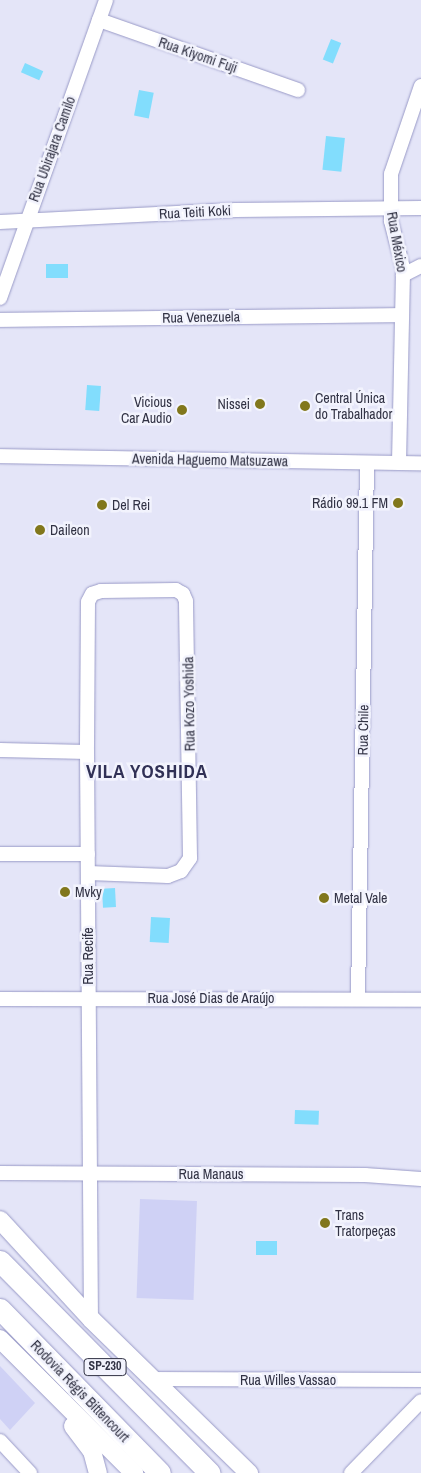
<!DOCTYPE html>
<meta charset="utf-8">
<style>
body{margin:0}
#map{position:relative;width:421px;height:1473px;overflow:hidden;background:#e4e5f8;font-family:"Archivo Narrow",sans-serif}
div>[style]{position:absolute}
.green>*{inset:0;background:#cfd1f5;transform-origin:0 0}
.water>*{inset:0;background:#82ddfd;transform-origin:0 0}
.roads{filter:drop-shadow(0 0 1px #999ac7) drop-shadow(0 0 1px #999ac7)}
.minor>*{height:14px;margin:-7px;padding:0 7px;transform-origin:7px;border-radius:7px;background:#fff}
.major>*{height:18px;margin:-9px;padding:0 9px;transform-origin:9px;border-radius:9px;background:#fff}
.highway>*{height:21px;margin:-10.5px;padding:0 10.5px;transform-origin:10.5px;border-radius:10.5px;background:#fff}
.dots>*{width:14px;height:14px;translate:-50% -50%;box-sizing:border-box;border:2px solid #f2f3fd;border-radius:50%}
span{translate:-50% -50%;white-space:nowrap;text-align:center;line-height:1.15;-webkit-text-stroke:5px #f2f3fd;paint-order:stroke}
.shield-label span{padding:1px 4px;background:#f2f3fd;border:1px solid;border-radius:4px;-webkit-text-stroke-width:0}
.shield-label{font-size:12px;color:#313244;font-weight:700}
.street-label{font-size:14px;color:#313244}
.poi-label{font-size:14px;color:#313244}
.left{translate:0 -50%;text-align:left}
.right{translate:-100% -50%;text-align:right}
.district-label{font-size:19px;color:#313156;font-weight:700;letter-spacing:1px}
</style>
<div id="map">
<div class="green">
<div style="left:140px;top:1199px;width:57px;height:99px;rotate:2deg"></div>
<div style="clip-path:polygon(0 1366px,35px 1403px,10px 1430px,0 1419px)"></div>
</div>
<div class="water">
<div style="left:331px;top:39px;width:11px;height:22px;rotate:22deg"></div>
<div style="left:25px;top:63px;width:20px;height:10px;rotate:24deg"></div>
<div style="left:139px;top:90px;width:15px;height:26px;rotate:11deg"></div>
<div style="left:326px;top:136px;width:19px;height:34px;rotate:6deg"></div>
<div style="left:46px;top:264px;width:22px;height:14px"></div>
<div style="left:87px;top:385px;width:14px;height:25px;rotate:4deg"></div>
<div style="left:115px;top:888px;width:19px;height:13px;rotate:87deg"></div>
<div style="left:151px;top:917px;width:19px;height:25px;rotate:3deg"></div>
<div style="left:295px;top:1110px;width:24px;height:14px;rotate:2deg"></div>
<div style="left:256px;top:1241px;width:21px;height:14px"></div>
</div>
<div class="roads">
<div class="minor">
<div style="left:99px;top:20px;width:211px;rotate:19.4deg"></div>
<div style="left:0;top:222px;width:236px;rotate:-2.9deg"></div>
<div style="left:236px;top:210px;width:185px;rotate:-0.6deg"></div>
<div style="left:403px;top:275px;width:20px;rotate:-27deg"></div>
<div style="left:0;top:298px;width:316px;rotate:-70.4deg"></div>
<div style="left:0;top:320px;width:401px;rotate:-0.7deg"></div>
<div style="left:0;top:456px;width:421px;rotate:1deg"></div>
<div style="left:399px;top:463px;width:195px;rotate:-88.8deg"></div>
<div style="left:403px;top:268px;width:49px;rotate:-104.3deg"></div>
<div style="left:391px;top:221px;width:47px;rotate:-90deg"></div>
<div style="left:391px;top:174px;width:93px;rotate:-71.2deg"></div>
<div style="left:0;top:750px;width:87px;rotate:1.3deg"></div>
<div style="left:0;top:854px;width:88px"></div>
<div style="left:88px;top:873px;width:80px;rotate:2.1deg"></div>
<div style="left:168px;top:876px;width:14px;rotate:-21deg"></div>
<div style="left:181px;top:871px;width:16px;rotate:-55deg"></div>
<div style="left:190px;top:858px;width:257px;rotate:-90.9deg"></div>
<div style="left:186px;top:601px;width:8px;rotate:-113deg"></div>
<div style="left:183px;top:594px;width:8px;rotate:-150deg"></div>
<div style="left:176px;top:590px;width:75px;rotate:179.2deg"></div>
<div style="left:101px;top:591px;width:9px;rotate:162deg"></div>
<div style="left:92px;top:594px;width:9px;rotate:117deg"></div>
<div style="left:88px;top:602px;width:150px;rotate:90.4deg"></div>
<div style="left:87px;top:752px;width:567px;rotate:89.6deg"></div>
<div style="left:358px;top:998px;width:535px;rotate:-89.04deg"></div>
<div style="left:0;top:999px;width:421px;rotate:0.1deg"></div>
<div style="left:0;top:1173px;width:365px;rotate:0.3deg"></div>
<div style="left:365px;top:1175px;width:56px;rotate:4.1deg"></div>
<div style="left:154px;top:1379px;width:267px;rotate:0.2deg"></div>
<div style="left:0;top:1441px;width:44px;rotate:46.8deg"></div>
<div style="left:351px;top:1473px;width:100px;rotate:-45.8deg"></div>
</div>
<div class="major">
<div style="left:0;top:1220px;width:134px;rotate:47.4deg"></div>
<div style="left:91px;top:1319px;width:221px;rotate:44.3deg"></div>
<div style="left:0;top:1339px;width:190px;rotate:45deg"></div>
<div style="left:73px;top:1426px;width:31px;rotate:53deg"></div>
<div style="left:92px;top:1451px;width:23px;rotate:75deg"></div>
</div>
<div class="highway">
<div style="left:0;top:1261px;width:298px;rotate:45.3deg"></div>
<div style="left:0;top:1309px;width:229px;rotate:45.7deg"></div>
</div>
</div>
<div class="dots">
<div style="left:260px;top:404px;background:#81771c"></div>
<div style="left:305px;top:406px;background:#81771c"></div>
<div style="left:182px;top:410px;background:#81771c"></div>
<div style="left:398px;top:503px;background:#81771c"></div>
<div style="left:102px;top:505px;background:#81771c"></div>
<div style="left:40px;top:530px;background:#81771c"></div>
<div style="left:65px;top:892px;background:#81771c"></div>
<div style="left:324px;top:898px;background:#81771c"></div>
<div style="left:325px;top:1223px;background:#81771c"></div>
</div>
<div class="shield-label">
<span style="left:105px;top:1367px">SP-230</span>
</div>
<div class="street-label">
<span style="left:198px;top:55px;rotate:19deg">Rua Kiyomi Fuji</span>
<span style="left:52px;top:149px;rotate:-70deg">Rua Ubirajara Camilo</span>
<span style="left:195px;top:212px;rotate:-3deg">Rua Teiti Koki</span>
<span style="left:397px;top:242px;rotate:80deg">Rua México</span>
<span style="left:201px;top:317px;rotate:-1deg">Rua Venezuela</span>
<span style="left:210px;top:460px;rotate:1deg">Avenida Haguemo Matsuzawa</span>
<span style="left:189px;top:704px;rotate:-91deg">Rua Kozo Yoshida</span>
<span style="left:363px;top:730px;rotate:-89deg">Rua Chile</span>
<span style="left:88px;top:956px;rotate:-90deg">Rua Recife</span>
<span style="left:211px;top:998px">Rua José Dias de Araújo</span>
<span style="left:211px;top:1174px">Rua Manaus</span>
<span style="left:288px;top:1380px">Rua Willes Vassao</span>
<span style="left:80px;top:1391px;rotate:46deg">Rodovia Régis Bittencourt</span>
</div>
<div class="poi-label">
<span class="left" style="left:315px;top:406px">Central Única<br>do Trabalhador</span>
<span class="right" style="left:172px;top:410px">Vicious<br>Car Audio</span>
<span class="right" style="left:250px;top:404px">Nissei</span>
<span class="right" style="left:388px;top:503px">Rádio 99.1 FM</span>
<span class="left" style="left:112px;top:505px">Del Rei</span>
<span class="left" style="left:50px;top:530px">Daileon</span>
<span class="left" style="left:75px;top:892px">Mvky</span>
<span class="left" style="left:334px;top:898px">Metal Vale</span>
<span class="left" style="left:335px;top:1223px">Trans<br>Tratorpeças</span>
</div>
<div class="district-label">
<span style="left:147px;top:772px">VILA YOSHIDA</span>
</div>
</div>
